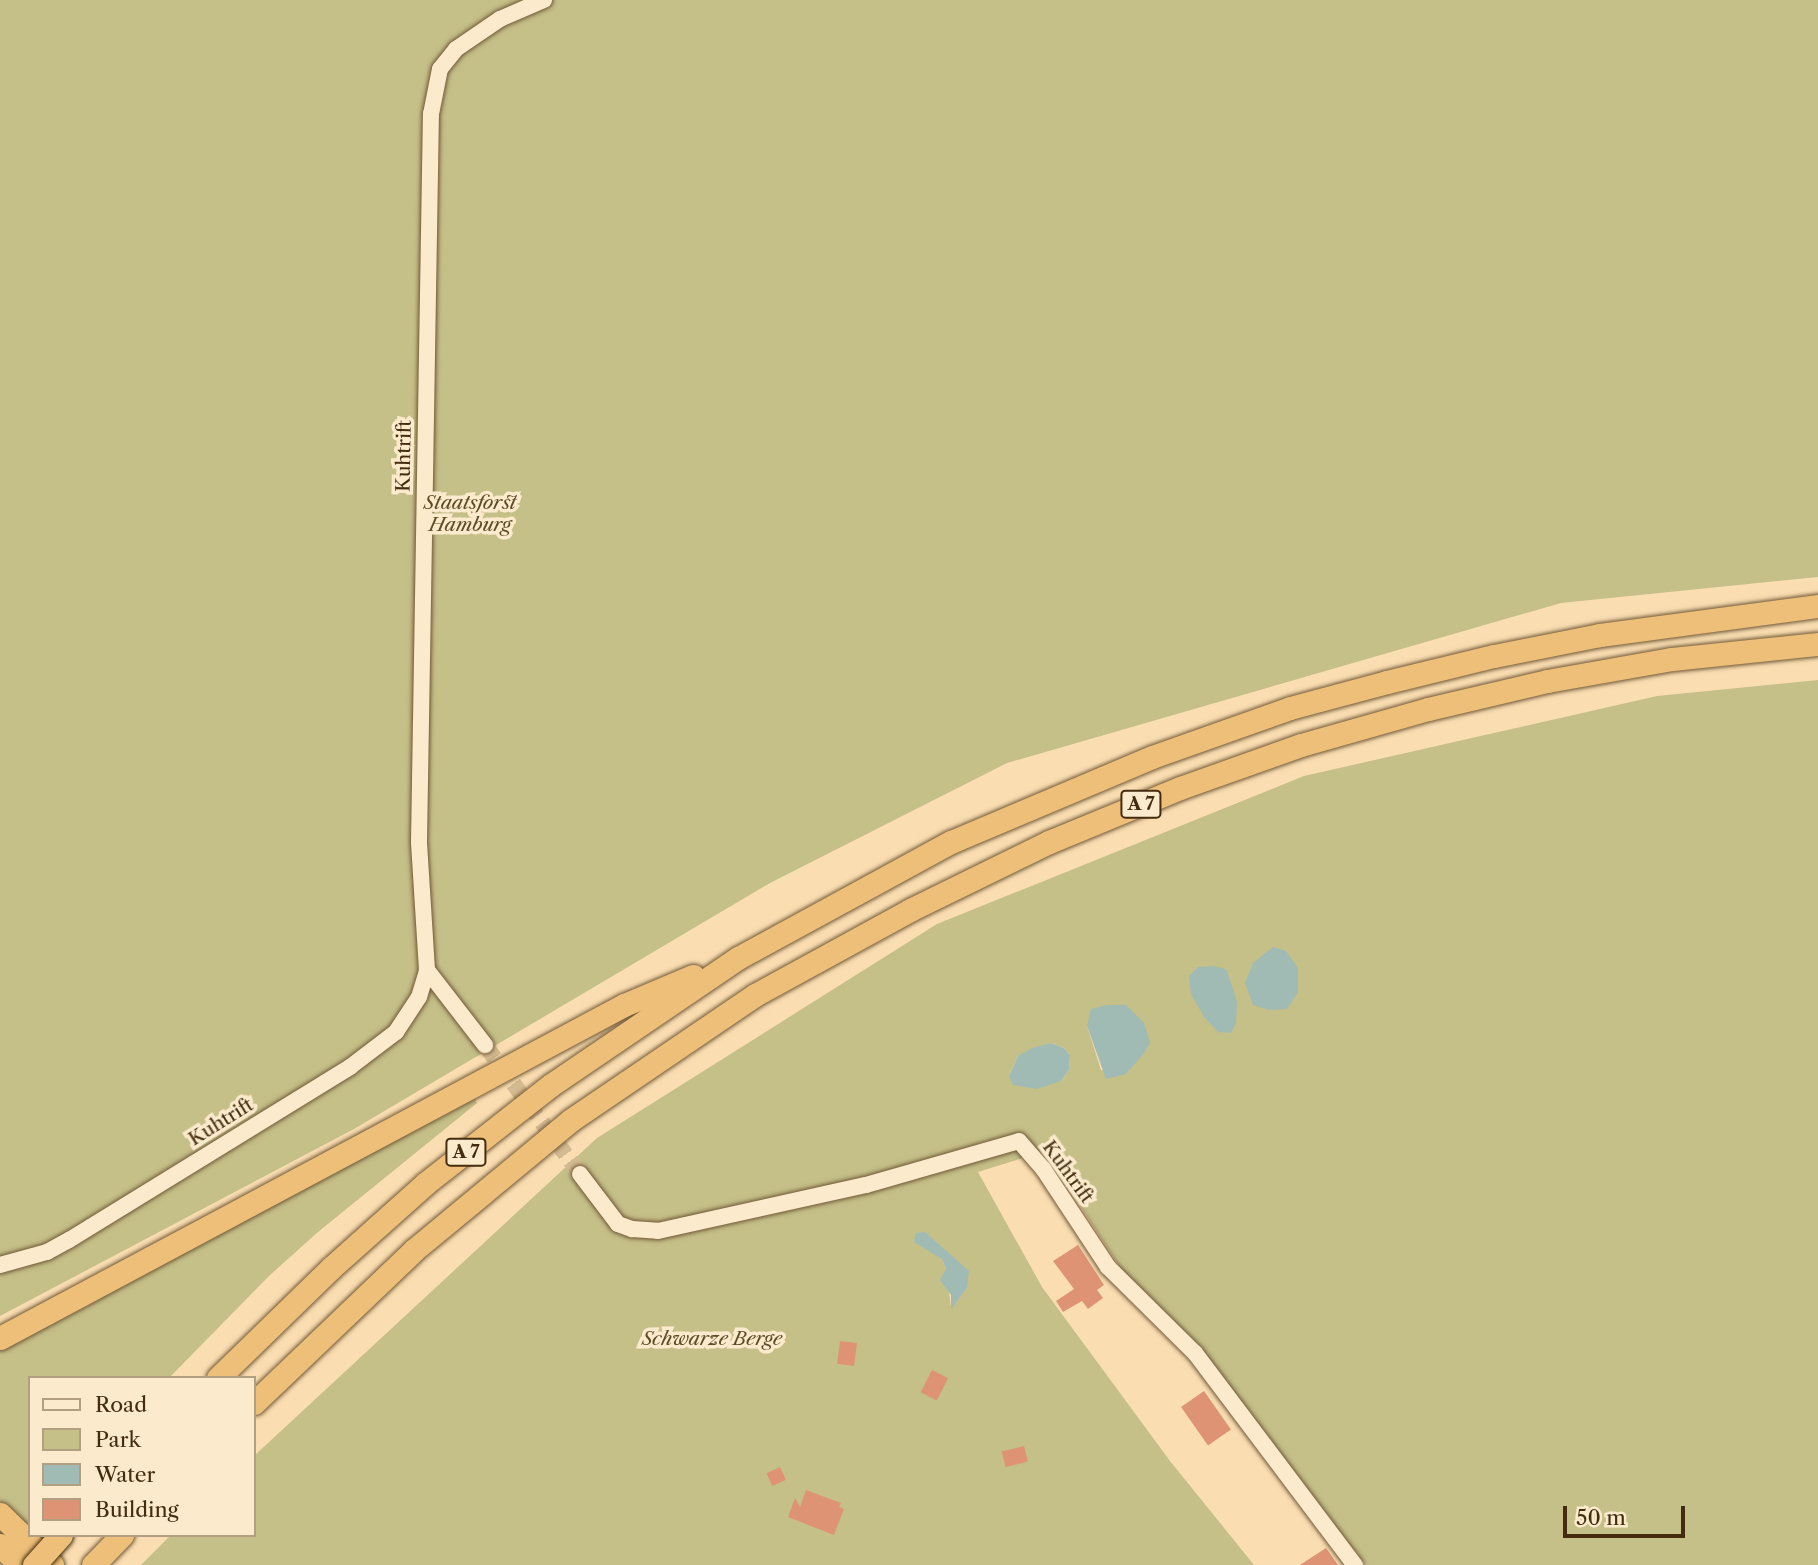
<!DOCTYPE html>
<style>
body{margin:0}
#map{position:relative;width:1818px;height:1565px;overflow:hidden;background:#fadeb2;font-family:"Libre Caslon Text",serif}
div>[style]{position:absolute}
.green>*{inset:0;background:#c5bf88}
.water>*{inset:0;background:#a0bbb4}
.building>*{inset:0;background:#de9374;transform-origin:0 0}
.minor-tunnel>*{height:16px;margin-top:-8px;transform-origin:0;background:repeating-linear-gradient(90deg,#d5bb91 0 16px,transparent 0 24px)}
.roads{filter:drop-shadow(0 0 2px #715937) drop-shadow(0 0 2px #715937)}
.minor>*{height:16px;margin:-8px;padding:0 8px;transform-origin:8px;border-radius:8px;background:#fceacd}
.highway>*{height:23px;margin:-11.5px;padding:0 11.5px;transform-origin:11.5px;border-radius:11.5px;background:#edbf79}
.bridges{filter:drop-shadow(0 0 2px #432d0e) drop-shadow(0 0 2px #432d0e)}
.highway-bridge>*{height:23px;margin:-11.5px;padding:0 11.5px;transform-origin:11.5px;border-radius:11.5px;background:#edbf79}
span{translate:-50% -50%;white-space:nowrap;text-align:center;line-height:1.15;-webkit-text-stroke:7px #fceacd;paint-order:stroke}
.shield-label span{padding:2px 5px;background:#fceacd;border:2px solid;border-radius:5px;-webkit-text-stroke-width:0}
.shield-label{font-size:18px;color:#432d0e;font-weight:700}
.street-label{font-size:19px;color:#432d0e}
.park-label{font-size:19px;color:#5d4a26;font-style:italic}
.legend{position:absolute;left:28px;top:1376px;width:228px;height:161px;box-sizing:border-box;background:#fceacd;border:2px solid #b29e81;margin:0;padding:9px 12px;list-style:none;font-size:21px;color:#432d0e}
.legend li{display:flex;align-items:center;gap:14px;height:35px}
.legend b{width:35px;border:2px solid #b29e81}
.scale{position:absolute;left:1563px;top:1506px;width:122px;height:32px;box-sizing:border-box;border:4px solid #432d0e;border-top:0;padding-left:9px;font-size:21px;line-height:24px;white-space:nowrap;color:#432d0e;-webkit-text-stroke:5px #fceacd;paint-order:stroke}
</style>
<div id="map">
<div class="green">
<div style="clip-path:polygon(0 0,1818px 0,1818px 577px,1561px 603px,1007px 763px,770px 883px,354px 1129px,0 1316px)"></div>
<div style="clip-path:polygon(evenodd,1818px 680px,1818px 1565px,1366px 1565px,1190px 1339px,1127px 1278px,1045px 1151px,978px 1172px,1042px 1287px,1170px 1461px,1254px 1565px,141px 1565px,171px 1535px,254px 1535px,254px 1456px,597px 1138px,937px 924px,1304px 776px,1657px 696px,1818px 680px,1087px 1026px,1126px 1074px,1101px 1070px,1087px 1026px,1818px 680px,1051px 1043px,1064px 1048px,1070px 1055px,1069px 1070px,1061px 1081px,1009px 1076px,1018px 1056px,1051px 1043px,1818px 680px,942px 1259px,967px 1288px,951px 1307px,946px 1269px,942px 1259px)"></div>
<div style="clip-path:polygon(475px 1099px,477px 1103px,318px 1232px,270px 1275px,169px 1378px,30px 1378px,30px 1527px,0 1502px,0 1348px)"></div>
</div>
<div class="water">
<div style="clip-path:polygon(1273px 947px,1286px 951px,1298px 968px,1298px 992px,1287px 1009px,1269px 1010px,1253px 1005px,1245px 983px,1253px 963px)"></div>
<div style="clip-path:polygon(1213px 966px,1226px 969px,1237px 1001px,1236px 1023px,1231px 1033px,1218px 1032px,1204px 1017px,1191px 994px,1189px 976px,1198px 967px)"></div>
<div style="clip-path:polygon(1107px 1005px,1126px 1005px,1144px 1023px,1150px 1042px,1145px 1052px,1126px 1074px,1106px 1079px,1087px 1026px,1091px 1009px)"></div>
<div style="clip-path:polygon(1051px 1043px,1064px 1048px,1070px 1055px,1069px 1070px,1061px 1081px,1037px 1089px,1013px 1085px,1009px 1076px,1018px 1056px,1032px 1048px)"></div>
<div style="clip-path:polygon(925px 1232px,969px 1271px,967px 1288px,951px 1309px,951px 1295px,940px 1280px,946px 1269px,942px 1259px,914px 1242px,916px 1233px)"></div>
</div>
<div class="building">
<div style="clip-path:polygon(1078px 1245px,1104px 1285px,1097px 1290px,1103px 1298px,1088px 1309px,1082px 1301px,1063px 1312px,1056px 1301px,1074px 1289px,1053px 1261px)"></div>
<div style="left:840px;top:1341px;width:17px;height:23px;rotate:7deg"></div>
<div style="left:932px;top:1370px;width:18px;height:25px;rotate:27deg"></div>
<div style="left:1204px;top:1391px;width:47px;height:28px;rotate:55deg"></div>
<div style="left:1024px;top:1446px;width:16px;height:23px;rotate:76deg"></div>
<div style="left:780px;top:1467px;width:14px;height:15px;rotate:65deg"></div>
<div style="clip-path:polygon(806px 1490px,841px 1503px,839px 1507px,844px 1509px,834px 1535px,788px 1517px,795px 1498px,800px 1507px)"></div>
<div style="clip-path:polygon(1326px 1548px,1338px 1565px,1300px 1565px)"></div>
</div>
<div class="minor-tunnel">
<div style="left:485px;top:1045px;width:160px;rotate:53.6deg"></div>
</div>
<div class="roads">
<div class="minor">
<div style="left:427px;top:970px;width:95px;rotate:52.3deg"></div>
<div style="left:580px;top:1174px;width:63px;rotate:52.8deg"></div>
<div style="left:618px;top:1224px;width:15px;rotate:20deg"></div>
<div style="left:632px;top:1229px;width:26px;rotate:4deg"></div>
<div style="left:658px;top:1231px;width:213px;rotate:-12.5deg"></div>
<div style="left:866px;top:1185px;width:159px;rotate:-16deg"></div>
<div style="left:1019px;top:1141px;width:38px;rotate:49deg"></div>
<div style="left:1044px;top:1170px;width:116px;rotate:56.6deg"></div>
<div style="left:1108px;top:1267px;width:122px;rotate:44.7deg"></div>
<div style="left:1195px;top:1353px;width:266px;rotate:53deg"></div>
<div style="left:0;top:1265px;width:49px;rotate:-15.5deg"></div>
<div style="left:47px;top:1252px;width:25px;rotate:-29deg"></div>
<div style="left:69px;top:1240px;width:330px;rotate:-31.6deg"></div>
<div style="left:350px;top:1067px;width:58px;rotate:-37.3deg"></div>
<div style="left:396px;top:1032px;width:42px;rotate:-56.7deg"></div>
<div style="left:419px;top:997px;width:28px;rotate:-73deg"></div>
<div style="left:427px;top:970px;width:128px;rotate:-93.6deg"></div>
<div style="left:419px;top:842px;width:728px;rotate:-89.06deg"></div>
<div style="left:431px;top:114px;width:46px;rotate:-78.7deg"></div>
<div style="left:440px;top:69px;width:26px;rotate:-51deg"></div>
<div style="left:456px;top:49px;width:53px;rotate:-34.3deg"></div>
<div style="left:500px;top:19px;width:48px;rotate:-23.4deg"></div>
</div>
<div class="highway">
<div style="left:0;top:1338px;width:707px;rotate:-28.09deg"></div>
<div style="left:624px;top:1005px;width:75px;rotate:-22.8deg"></div>
<div style="left:218px;top:1378px;width:158px;rotate:-44.2deg"></div>
<div style="left:331px;top:1268px;width:127px;rotate:-41.8deg"></div>
<div style="left:426px;top:1183px;width:159px;rotate:-38.1deg"></div>
<div style="left:551px;top:1085px;width:226px;rotate:-34.2deg"></div>
<div style="left:738px;top:958px;width:243px;rotate:-28.6deg"></div>
<div style="left:951px;top:842px;width:218px;rotate:-22.9deg"></div>
<div style="left:1152px;top:757px;width:146px;rotate:-19.5deg"></div>
<div style="left:1290px;top:708px;width:100px;rotate:-15deg"></div>
<div style="left:1387px;top:682px;width:110px;rotate:-13.7deg"></div>
<div style="left:1494px;top:656px;width:108px;rotate:-11.2deg"></div>
<div style="left:1600px;top:635px;width:220px;rotate:-7.6deg"></div>
<div style="left:254px;top:1403px;width:221px;rotate:-43.7deg"></div>
<div style="left:414px;top:1250px;width:204px;rotate:-39.6deg"></div>
<div style="left:571px;top:1120px;width:222px;rotate:-34.2deg"></div>
<div style="left:755px;top:995px;width:177px;rotate:-28.7deg"></div>
<div style="left:910px;top:910px;width:155px;rotate:-26.1deg"></div>
<div style="left:1049px;top:842px;width:142px;rotate:-22.4deg"></div>
<div style="left:1180px;top:788px;width:128px;rotate:-19.6deg"></div>
<div style="left:1301px;top:745px;width:132px;rotate:-15.8deg"></div>
<div style="left:1428px;top:709px;width:122px;rotate:-13.2deg"></div>
<div style="left:1547px;top:681px;width:127px;rotate:-10deg"></div>
<div style="left:1672px;top:659px;width:147px;rotate:-5.9deg"></div>
<div style="left:0;top:1514px;width:73px;rotate:44.4deg"></div>
<div style="left:0;top:1545px;width:28px;rotate:45deg"></div>
<div style="left:93px;top:1565px;width:42px;rotate:-46deg"></div>
</div>
</div>
<div class="bridges">
<div class="highway-bridge">
<div style="left:34px;top:1565px;width:40px;rotate:-48deg"></div>
</div>
</div>
<div class="shield-label">
<span style="left:1141px;top:804px">A 7</span>
<span style="left:466px;top:1152px">A 7</span>
</div>
<div class="street-label">
<span style="left:404px;top:456px;rotate:-89deg">Kuhtrift</span>
<span style="left:221px;top:1122px;rotate:-32deg">Kuhtrift</span>
<span style="left:1068px;top:1172px;rotate:54deg">Kuhtrift</span>
</div>
<div class="park-label">
<span style="left:470px;top:514px">Staatsforst<br>Hamburg</span>
<span style="left:712px;top:1339px">Schwarze Berge</span>
</div>
<ul class="legend">
<li><b style="height:9px;background:#fceacd"></b>Road</li>
<li><b style="height:19px;background:#c5bf88"></b>Park</li>
<li><b style="height:19px;background:#a0bbb4"></b>Water</li>
<li><b style="height:19px;background:#de9374"></b>Building</li>
</ul>
<div class="scale">50 m</div>
</div>
